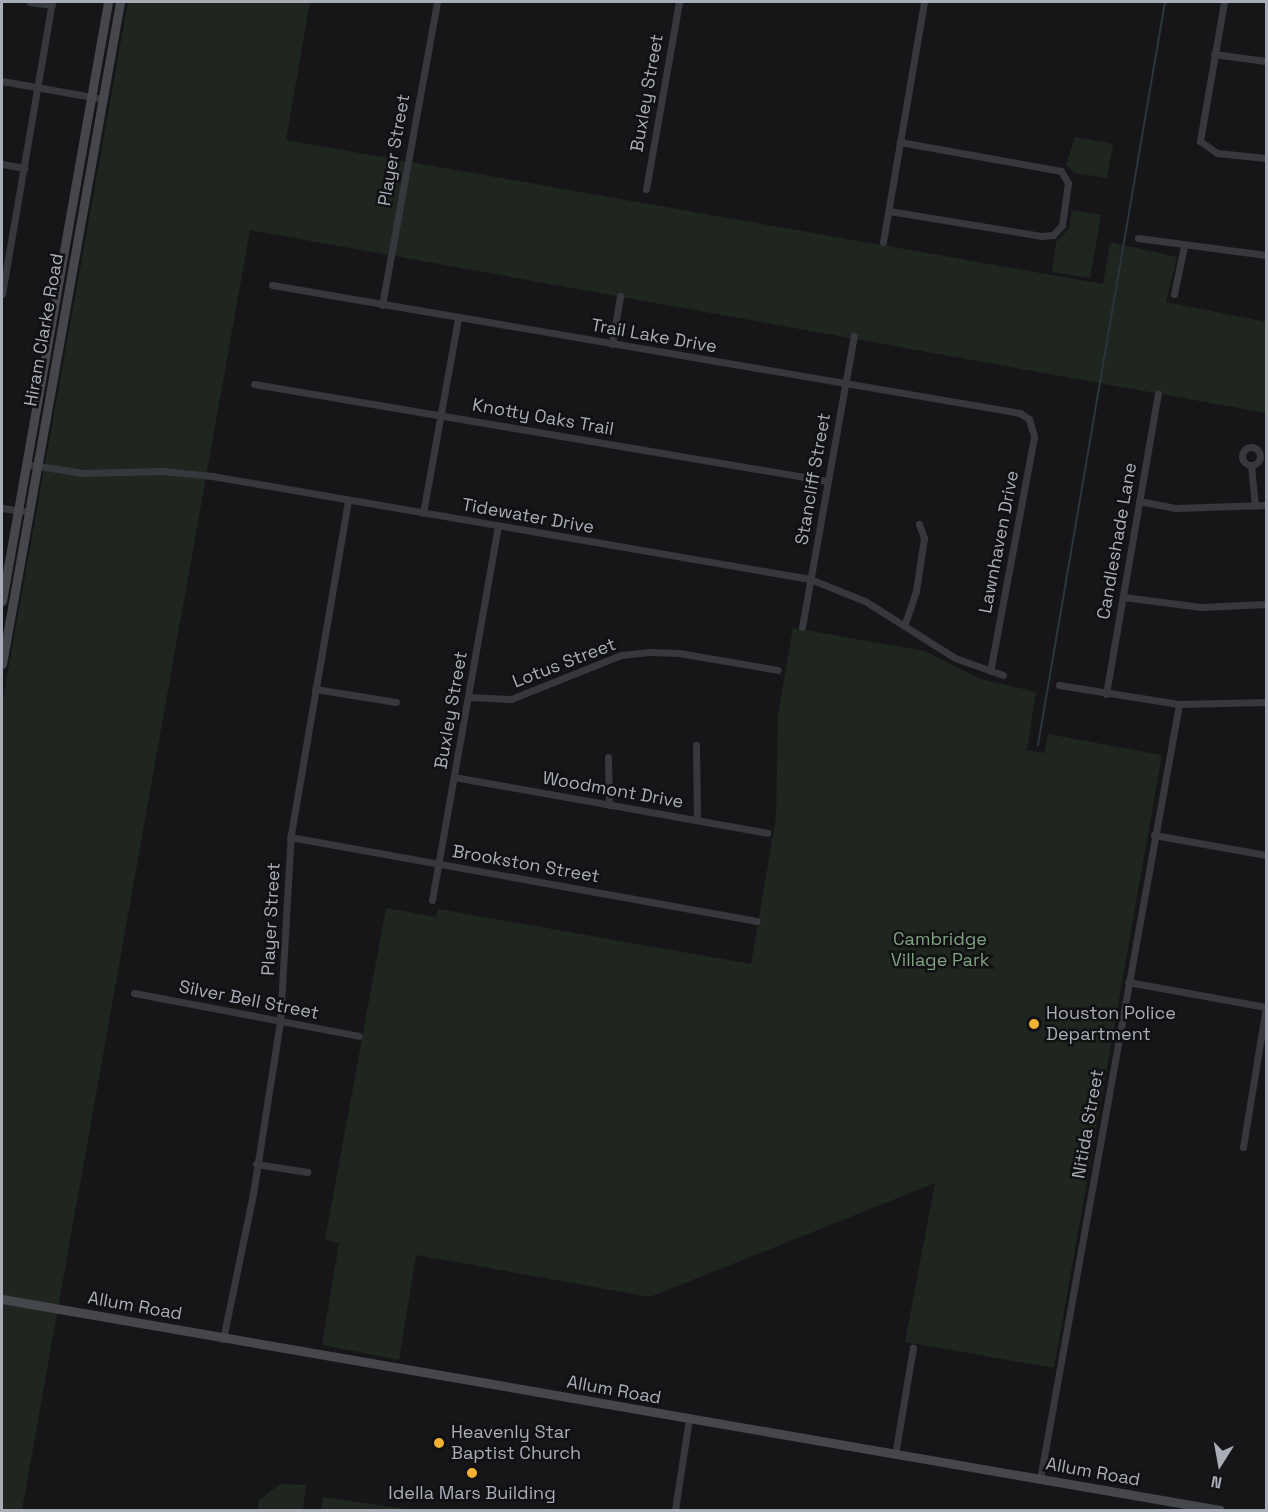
<!DOCTYPE html>
<style>
body{margin:0}
#map{position:relative;width:1268px;height:1512px;overflow:hidden;background:#161618;font-family:"Space Grotesk",sans-serif}
div>[style]{position:absolute}
.green>*{inset:0;background:#1e261f}
.stream>*{height:2px;margin:-1px;padding:0 1px;transform-origin:1px;border-radius:1px;background:#2c353c}
.street>*{height:7px;margin:-3.5px;padding:0 3.5px;transform-origin:3.5px;border-radius:3.5px;background:#37383d}
.street>.ring{margin:-3.5px;padding:0;box-sizing:content-box;background:none;border:7px solid #37383d;border-radius:50%}
.secondary>*{height:9px;margin:-4.5px;padding:0 4.5px;transform-origin:4.5px;border-radius:4.5px;background:#45474d}
.dots>*{width:16px;height:16px;translate:-50% -50%;box-sizing:border-box;border:3px solid #111113;border-radius:50%}
span{translate:-50% -50%;white-space:nowrap;text-align:center;line-height:1.15;-webkit-text-stroke:5px #111113;paint-order:stroke}
.street-label{font-size:18px;color:#a8adb8}
.park-label{font-size:18px;color:#7fa381}
.poi-label{font-size:18px;color:#a8adb8}
.left{translate:0 -50%;text-align:left}
.frame{position:absolute;inset:0;border:3px solid #a8adb8;pointer-events:none}
.north{position:absolute;left:1190px;top:1434px;width:60px;height:60px;-webkit-text-stroke:4px #111113;paint-order:stroke;rotate:191deg;font-size:16px;font-weight:700;line-height:24px;text-align:center;color:#a8adb8}
.north::after{content:'';display:block;margin:auto;width:21px;height:27px;background:#a8adb8;clip-path:polygon(50% 0,100% 100%,50% 72%,0 100%)}
</style>
<div id="map">
<div class="green">
<div style="clip-path:polygon(128px 2px,310px 2px,286px 140px,1103px 284px,1110px 242px,1177px 257px,1166px 302px,1266px 322px,1266px 413px,250px 230px,22px 1510px,2px 1510px,2px 704px)"></div>
<div style="clip-path:polygon(1075px 137px,1113px 144px,1107px 178px,1074px 173px,1066px 165px)"></div>
<div style="clip-path:polygon(1072px 210px,1101px 215px,1090px 278px,1052px 272px,1056px 242px,1069px 229px)"></div>
<div style="clip-path:polygon(793px 628px,925px 651px,980px 679px,1036px 692px,1027px 750px,1044px 753px,1048px 734px,1162px 755px,1054px 1368px,905px 1342px,935px 1183px,650px 1297px,416px 1255px,399px 1360px,322px 1345px,339px 1243px,325px 1240px,386px 908px,436px 917px,438px 909px,751px 964px,776px 818px,778px 715px)"></div>
<div style="clip-path:polygon(280px 1484px,306px 1485px,303px 1510px,258px 1510px,258px 1501px)"></div>
<div style="clip-path:polygon(323px 1497px,413px 1510px,321px 1510px)"></div>
</div>
<div class="stream">
<div style="left:1038px;top:745px;width:754px;rotate:-80.3deg"></div>
</div>
<div class="street">
<div style="left:30px;top:2px;width:22px;rotate:8deg"></div>
<div style="left:1224px;top:2px;width:141px;rotate:99.8deg"></div>
<div style="left:1200px;top:141px;width:21px;rotate:35deg"></div>
<div style="left:1217px;top:153px;width:49px;rotate:5.8deg"></div>
<div style="left:1214px;top:54px;width:52px;rotate:7.7deg"></div>
<div style="left:2px;top:81px;width:103px;rotate:10.1deg"></div>
<div style="left:2px;top:164px;width:23px;rotate:10deg"></div>
<div style="left:646px;top:189px;width:190px;rotate:-80deg"></div>
<div style="left:889px;top:211px;width:154px;rotate:9.3deg"></div>
<div style="left:1041px;top:236px;width:12px;rotate:-5deg"></div>
<div style="left:1053px;top:235px;width:13px;rotate:-48deg"></div>
<div style="left:1062px;top:225px;width:42px;rotate:-81.9deg"></div>
<div style="left:1068px;top:183px;width:14px;rotate:-120deg"></div>
<div style="left:1061px;top:171px;width:164px;rotate:-169.8deg"></div>
<div style="left:1138px;top:238px;width:129px;rotate:7.6deg"></div>
<div style="left:883px;top:242px;width:243px;rotate:-80.3deg"></div>
<div style="left:272px;top:285px;width:759px;rotate:9.71deg"></div>
<div style="left:1020px;top:413px;width:11px;rotate:34deg"></div>
<div style="left:1029px;top:419px;width:19px;rotate:74deg"></div>
<div style="left:1034px;top:437px;width:238px;rotate:100.6deg"></div>
<div style="left:2px;top:294px;width:296px;rotate:-80.3deg"></div>
<div style="left:1174px;top:294px;width:49px;rotate:-78.2deg"></div>
<div style="left:382px;top:305px;width:308px;rotate:-79.7deg"></div>
<div style="left:612px;top:344px;width:49px;rotate:-80.5deg"></div>
<div style="left:254px;top:384px;width:582px;rotate:9.59deg"></div>
<div class="ring" style="left:1242px;top:447px;width:11px;height:11px"></div>
<div style="left:26px;top:464px;width:57px;rotate:9.1deg"></div>
<div style="left:82px;top:473px;width:81px;rotate:-1.4deg"></div>
<div style="left:163px;top:471px;width:49px;rotate:5.8deg"></div>
<div style="left:212px;top:476px;width:607px;rotate:9.77deg"></div>
<div style="left:810px;top:579px;width:59px;rotate:21.8deg"></div>
<div style="left:865px;top:601px;width:107px;rotate:32.3deg"></div>
<div style="left:955px;top:658px;width:51px;rotate:19.5deg"></div>
<div style="left:1251px;top:465px;width:41px;rotate:84.4deg"></div>
<div style="left:1139px;top:501px;width:37px;rotate:11deg"></div>
<div style="left:1175px;top:508px;width:91px;rotate:-1.9deg"></div>
<div style="left:2px;top:508px;width:21px;rotate:8deg"></div>
<div style="left:423px;top:513px;width:198px;rotate:-79.8deg"></div>
<div style="left:1123px;top:597px;width:79px;rotate:7.3deg"></div>
<div style="left:1201px;top:607px;width:65px;rotate:-2.6deg"></div>
<div style="left:904px;top:626px;width:37px;rotate:-71deg"></div>
<div style="left:916px;top:591px;width:54px;rotate:-81.4deg"></div>
<div style="left:924px;top:538px;width:15px;rotate:-110deg"></div>
<div style="left:802px;top:627px;width:296px;rotate:-79.9deg"></div>
<div style="left:1059px;top:685px;width:121px;rotate:9deg"></div>
<div style="left:1179px;top:704px;width:87px;rotate:-1.3deg"></div>
<div style="left:315px;top:689px;width:82px;rotate:9.1deg"></div>
<div style="left:1106px;top:694px;width:305px;rotate:-80.2deg"></div>
<div style="left:468px;top:697px;width:43px;rotate:2.7deg"></div>
<div style="left:511px;top:699px;width:118px;rotate:-21.8deg"></div>
<div style="left:621px;top:655px;width:30px;rotate:-6deg"></div>
<div style="left:651px;top:652px;width:28px;rotate:2deg"></div>
<div style="left:679px;top:653px;width:100px;rotate:9.7deg"></div>
<div style="left:696px;top:745px;width:75px;rotate:89.2deg"></div>
<div style="left:608px;top:757px;width:48px;rotate:88.8deg"></div>
<div style="left:454px;top:777px;width:318px;rotate:10.1deg"></div>
<div style="left:1154px;top:835px;width:114px;rotate:10.1deg"></div>
<div style="left:290px;top:837px;width:474px;rotate:10.2deg"></div>
<div style="left:432px;top:900px;width:380px;rotate:-80deg"></div>
<div style="left:1128px;top:982px;width:140px;rotate:10.3deg"></div>
<div style="left:134px;top:993px;width:229px;rotate:10.8deg"></div>
<div style="left:1243px;top:1147px;width:142px;rotate:-80.7deg"></div>
<div style="left:256px;top:1164px;width:52px;rotate:8.9deg"></div>
<div style="left:223px;top:1339px;width:148px;rotate:-78.3deg"></div>
<div style="left:253px;top:1194px;width:174px;rotate:-81.1deg"></div>
<div style="left:280px;top:1022px;width:188px;rotate:-86.7deg"></div>
<div style="left:291px;top:834px;width:338px;rotate:-80.3deg"></div>
<div style="left:895px;top:1455px;width:109px;rotate:-80.5deg"></div>
<div style="left:1040px;top:1479px;width:787px;rotate:-79.83deg"></div>
<div style="left:675px;top:1510px;width:92px;rotate:-81.3deg"></div>
</div>
<div class="secondary">
<div style="left:2px;top:601px;width:608px;rotate:-79.96deg"></div>
<div style="left:2px;top:664px;width:672px;rotate:-79.89deg"></div>
<div style="left:2px;top:1299px;width:1236px;rotate:9.83deg"></div>
</div>
<div class="dots">
<div style="left:1034px;top:1024px;background:#f2b134"></div>
<div style="left:439px;top:1443px;background:#f2b134"></div>
<div style="left:472px;top:1473px;background:#f2b134"></div>
</div>
<div class="street-label">
<span style="left:647px;top:93px;rotate:-80deg">Buxley Street</span>
<span style="left:394px;top:150px;rotate:-80deg">Player Street</span>
<span style="left:44px;top:330px;rotate:-80deg">Hiram Clarke Road</span>
<span style="left:654px;top:336px;rotate:10deg">Trail Lake Drive</span>
<span style="left:543px;top:417px;rotate:10deg">Knotty Oaks Trail</span>
<span style="left:813px;top:479px;rotate:-80deg">Stancliff Street</span>
<span style="left:528px;top:516px;rotate:10deg">Tidewater Drive</span>
<span style="left:1117px;top:541px;rotate:-80deg">Candleshade Lane</span>
<span style="left:999px;top:542px;rotate:-79deg">Lawnhaven Drive</span>
<span style="left:564px;top:663px;rotate:-21deg">Lotus Street</span>
<span style="left:451px;top:710px;rotate:-80deg">Buxley Street</span>
<span style="left:613px;top:790px;rotate:10deg">Woodmont Drive</span>
<span style="left:526px;top:864px;rotate:10deg">Brookston Street</span>
<span style="left:271px;top:919px;rotate:-87deg">Player Street</span>
<span style="left:249px;top:1000px;rotate:11deg">Silver Bell Street</span>
<span style="left:1088px;top:1124px;rotate:-80deg">Nitida Street</span>
<span style="left:135px;top:1306px;rotate:10deg">Allum Road</span>
<span style="left:614px;top:1390px;rotate:10deg">Allum Road</span>
<span style="left:1093px;top:1472px;rotate:10deg">Allum Road</span>
</div>
<div class="park-label">
<span style="left:940px;top:950px">Cambridge<br>Village Park</span>
</div>
<div class="poi-label">
<span class="left" style="left:1046px;top:1024px">Houston Police<br>Department</span>
<span class="left" style="left:451px;top:1443px">Heavenly Star<br>Baptist Church</span>
<span style="left:472px;top:1493px">Idella Mars Building</span>
</div>
<div class="frame"></div>
<div class="north">N</div>
</div>
